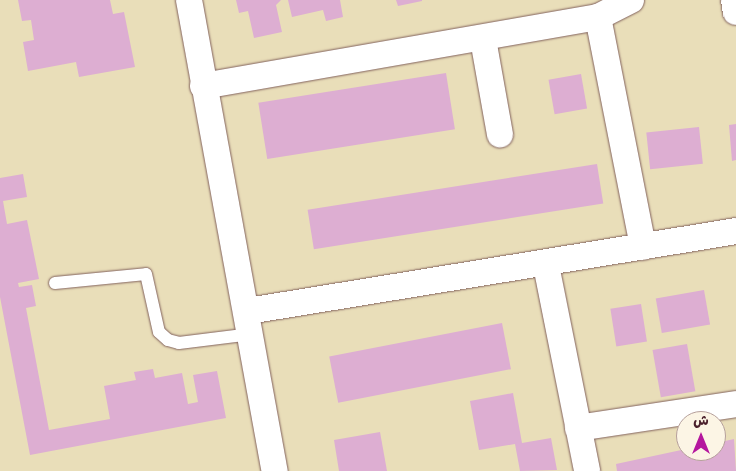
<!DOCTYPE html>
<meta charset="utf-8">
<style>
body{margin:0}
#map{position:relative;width:736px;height:471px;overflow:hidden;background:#e9deb9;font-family:"Indie Flower","Playpen Sans Arabic",sans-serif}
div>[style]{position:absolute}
.building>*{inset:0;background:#ddaed2;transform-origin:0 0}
.roads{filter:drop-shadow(0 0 1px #82625d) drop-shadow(0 0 1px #82625d)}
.service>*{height:12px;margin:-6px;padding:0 6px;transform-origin:6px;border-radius:6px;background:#fff}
.minor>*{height:26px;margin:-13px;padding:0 13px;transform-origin:13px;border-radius:13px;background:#fff}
span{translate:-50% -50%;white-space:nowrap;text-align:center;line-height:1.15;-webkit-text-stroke:5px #fcf5e5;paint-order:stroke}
.north{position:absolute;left:676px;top:411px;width:50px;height:50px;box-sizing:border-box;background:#fcf5e5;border:1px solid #b59f9b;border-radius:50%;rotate:0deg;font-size:14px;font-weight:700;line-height:20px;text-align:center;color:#4a1f2b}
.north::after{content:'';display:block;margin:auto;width:18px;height:22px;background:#b5179e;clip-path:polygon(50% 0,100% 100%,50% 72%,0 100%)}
</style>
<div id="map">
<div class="building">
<div style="clip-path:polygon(18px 0,110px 0,113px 14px,124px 12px,135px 67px,79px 77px,76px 62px,28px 71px,23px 42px,34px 40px,31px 20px,22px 21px)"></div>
<div style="clip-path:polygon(236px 0,281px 0,276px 5px,282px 32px,254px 38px,248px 11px,239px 13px)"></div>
<div style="clip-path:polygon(288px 0,340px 0,343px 17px,326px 21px,323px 10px,292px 17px)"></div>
<div style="clip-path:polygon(396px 0,422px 0,422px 1px,398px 6px)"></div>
<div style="left:446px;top:73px;width:57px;height:190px;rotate:81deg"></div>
<div style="left:581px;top:74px;width:35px;height:33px;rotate:80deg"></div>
<div style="clip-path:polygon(736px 124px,736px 160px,732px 161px,729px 125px)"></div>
<div style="left:699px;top:127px;width:37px;height:53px;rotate:84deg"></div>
<div style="left:597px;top:164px;width:40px;height:293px;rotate:81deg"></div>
<div style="clip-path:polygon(23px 174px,27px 197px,3px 201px,7px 224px,27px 220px,39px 279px,18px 283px,19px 287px,32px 285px,36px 306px,26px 308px,49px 430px,110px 419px,104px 386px,136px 380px,134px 372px,153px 369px,155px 378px,182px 373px,188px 404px,198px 402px,193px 375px,217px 371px,226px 418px,30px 455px,0 297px,0 178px)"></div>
<div style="left:704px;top:290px;width:35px;height:49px;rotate:80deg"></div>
<div style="left:641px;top:304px;width:38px;height:31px;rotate:81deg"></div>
<div style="left:502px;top:323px;width:47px;height:176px;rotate:79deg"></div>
<div style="left:687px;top:344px;width:48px;height:35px;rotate:80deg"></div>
<div style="clip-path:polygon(513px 393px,522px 443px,551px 438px,557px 470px,520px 471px,515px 444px,479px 450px,470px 401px)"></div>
<div style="clip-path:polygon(380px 432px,387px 471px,339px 471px,334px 440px)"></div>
<div style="clip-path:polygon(734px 439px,736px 471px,617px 471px,616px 464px,686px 449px,716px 451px,716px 443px)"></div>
</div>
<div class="roads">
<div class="service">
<div style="left:55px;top:283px;width:91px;rotate:-5.6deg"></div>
<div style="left:146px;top:274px;width:59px;rotate:77.4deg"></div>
<div style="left:159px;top:332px;width:12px;rotate:42deg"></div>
<div style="left:168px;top:340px;width:11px;rotate:15deg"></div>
<div style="left:179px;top:343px;width:73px;rotate:-7.1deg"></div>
</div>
<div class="minor">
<div style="left:189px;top:0;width:479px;rotate:79.7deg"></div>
<div style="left:734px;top:0;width:12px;rotate:81deg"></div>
<div style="left:598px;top:17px;width:234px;rotate:78.9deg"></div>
<div style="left:483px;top:39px;width:97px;rotate:79.9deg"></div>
<div style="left:203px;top:86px;width:401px;rotate:-9.9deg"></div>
<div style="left:598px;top:17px;width:37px;rotate:-27deg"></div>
<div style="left:546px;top:265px;width:210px;rotate:78.7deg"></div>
<div style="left:248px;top:311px;width:495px;rotate:-9.3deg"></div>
<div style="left:578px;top:428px;width:160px;rotate:-8.6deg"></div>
</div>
</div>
<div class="north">ش</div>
</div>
